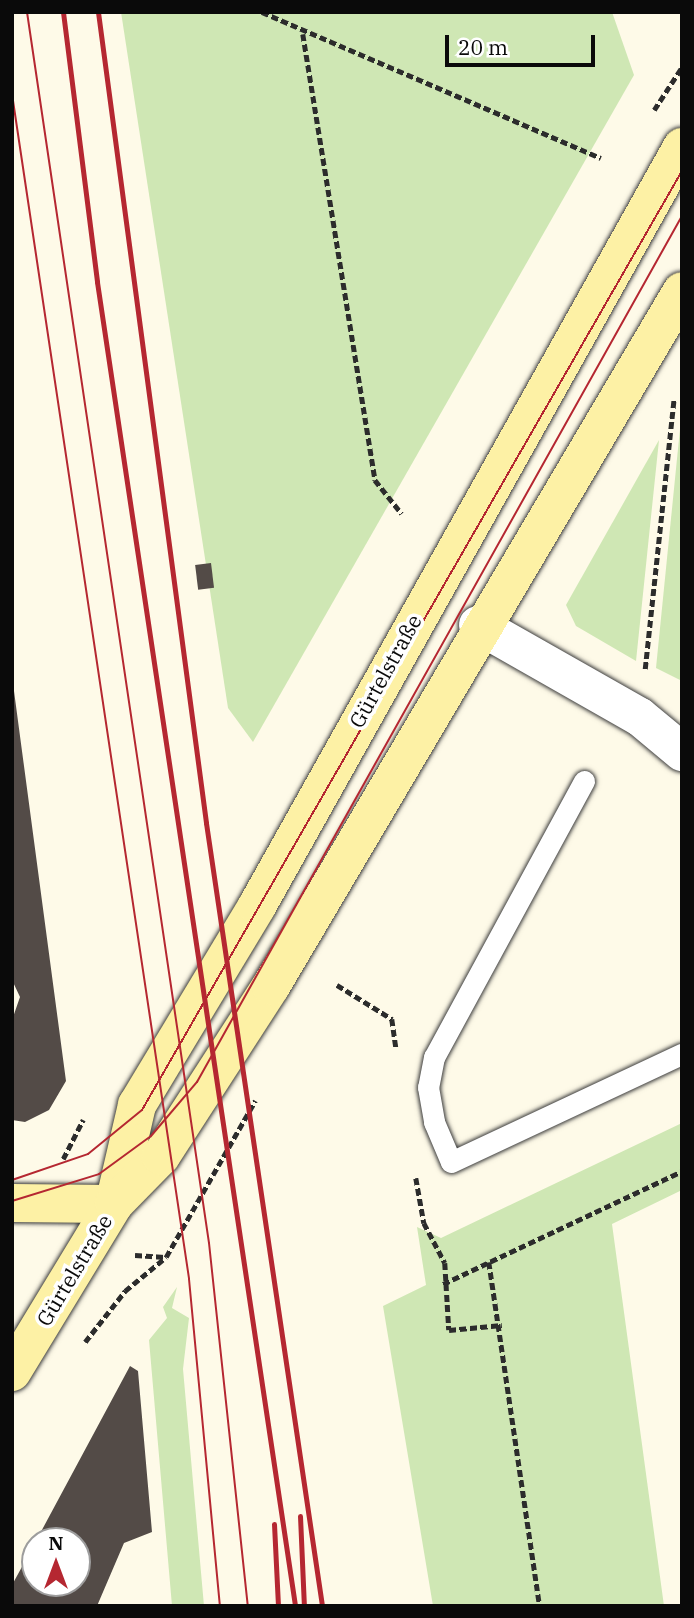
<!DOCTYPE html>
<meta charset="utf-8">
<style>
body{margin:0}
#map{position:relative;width:694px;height:1618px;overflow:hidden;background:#fefae8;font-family:"IBM Plex Serif",serif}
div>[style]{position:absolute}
.green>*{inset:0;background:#cfe7b4}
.building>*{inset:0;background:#534b47;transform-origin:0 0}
.path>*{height:4.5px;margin-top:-2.25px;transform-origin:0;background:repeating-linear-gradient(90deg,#2c2c2c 0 7px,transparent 0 10.5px)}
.roads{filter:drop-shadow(0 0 2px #3d3d3d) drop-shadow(0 0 2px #3d3d3d)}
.lane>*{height:21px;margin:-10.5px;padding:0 10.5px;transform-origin:10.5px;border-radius:10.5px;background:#fff}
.street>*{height:38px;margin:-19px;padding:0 19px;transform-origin:19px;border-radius:19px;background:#fff}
.secondary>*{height:38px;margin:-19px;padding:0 19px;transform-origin:19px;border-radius:19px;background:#fdf1a5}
.tram>*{height:2px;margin:-1px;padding:0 1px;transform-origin:1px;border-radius:1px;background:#b52731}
.rail>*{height:5px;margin:-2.5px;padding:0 2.5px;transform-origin:2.5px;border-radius:2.5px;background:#b52731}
span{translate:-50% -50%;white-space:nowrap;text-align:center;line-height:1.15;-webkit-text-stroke:7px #fff;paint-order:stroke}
.street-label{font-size:21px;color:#0a0a0a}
.frame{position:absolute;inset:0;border:14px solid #0a0a0a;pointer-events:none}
.north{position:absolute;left:21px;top:1527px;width:70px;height:70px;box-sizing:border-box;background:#fff;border:2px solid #9d9d9d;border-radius:50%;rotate:0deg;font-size:19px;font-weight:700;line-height:28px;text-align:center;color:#0a0a0a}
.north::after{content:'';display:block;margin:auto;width:24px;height:32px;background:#b52731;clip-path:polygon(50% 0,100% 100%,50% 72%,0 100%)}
.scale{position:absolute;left:445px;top:35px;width:150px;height:32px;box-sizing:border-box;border:4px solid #0a0a0a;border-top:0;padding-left:9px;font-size:21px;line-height:24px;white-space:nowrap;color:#0a0a0a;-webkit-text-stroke:5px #fff;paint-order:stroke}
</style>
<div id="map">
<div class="green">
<div style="clip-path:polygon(121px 12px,612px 12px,634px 75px,253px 742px,228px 708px)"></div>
<div style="clip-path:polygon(682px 409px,682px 681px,656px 668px)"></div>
<div style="clip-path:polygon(659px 440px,636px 661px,576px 626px,566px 605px)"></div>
<div style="clip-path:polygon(682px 1123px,682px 1190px,612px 1224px,664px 1606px,433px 1606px,383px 1306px,426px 1285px,417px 1227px,441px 1238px)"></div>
<div style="clip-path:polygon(177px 1287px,172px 1308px,189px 1318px,183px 1369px,204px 1606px,172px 1606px,149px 1340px,167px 1318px,163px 1307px)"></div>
</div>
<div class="building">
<div style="left:211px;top:563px;width:25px;height:16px;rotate:83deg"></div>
<div style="clip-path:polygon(14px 691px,66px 1081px,49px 1110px,25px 1122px,12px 1120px,12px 1020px,20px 997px,12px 980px)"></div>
<div style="clip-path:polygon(130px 1366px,138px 1371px,152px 1532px,124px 1543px,97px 1606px,12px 1606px,12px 1585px,35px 1543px,35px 1583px,77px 1583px,77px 1541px,36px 1541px)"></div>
</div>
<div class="path">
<div style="left:262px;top:12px;width:369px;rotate:23.3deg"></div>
<div style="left:303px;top:34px;width:452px;rotate:80.8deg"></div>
<div style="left:375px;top:480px;width:43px;rotate:51.5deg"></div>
<div style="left:654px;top:110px;width:51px;rotate:-56.9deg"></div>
<div style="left:645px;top:669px;width:272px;rotate:-83.9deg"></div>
<div style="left:337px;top:985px;width:65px;rotate:31.7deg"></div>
<div style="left:392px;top:1019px;width:29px;rotate:82deg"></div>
<div style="left:63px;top:1159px;width:44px;rotate:-62.9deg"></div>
<div style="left:416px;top:1178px;width:46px;rotate:79.9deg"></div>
<div style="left:424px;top:1223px;width:45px;rotate:62.3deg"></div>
<div style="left:445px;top:1263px;width:67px;rotate:86.6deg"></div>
<div style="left:449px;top:1330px;width:53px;rotate:-5.4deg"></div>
<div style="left:135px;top:1255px;width:30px;rotate:4deg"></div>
<div style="left:489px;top:1262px;width:348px;rotate:81.6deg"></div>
<div style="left:443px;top:1284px;width:264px;rotate:-25.3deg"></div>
<div style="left:85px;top:1342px;width:65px;rotate:-51.9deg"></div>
<div style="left:125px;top:1291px;width:53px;rotate:-39.7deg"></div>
<div style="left:166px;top:1257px;width:180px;rotate:-60.3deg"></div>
</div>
<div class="roads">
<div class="lane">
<div style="left:584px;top:781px;width:314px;rotate:118.5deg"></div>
<div style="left:434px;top:1057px;width:31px;rotate:101deg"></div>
<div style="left:428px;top:1087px;width:36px;rotate:80deg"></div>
<div style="left:434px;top:1122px;width:43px;rotate:67deg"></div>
<div style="left:451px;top:1162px;width:255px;rotate:-25.1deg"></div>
</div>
<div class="street">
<div style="left:478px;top:625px;width:186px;rotate:29.6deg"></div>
<div style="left:640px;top:717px;width:55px;rotate:39.8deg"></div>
</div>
<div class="secondary">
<div style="left:12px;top:1203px;width:102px;rotate:0.6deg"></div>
<div style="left:114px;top:1204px;width:102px;rotate:-76.9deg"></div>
<div style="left:137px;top:1105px;width:232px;rotate:-58.9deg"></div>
<div style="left:257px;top:906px;width:870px;rotate:-60.75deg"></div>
<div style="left:12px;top:1372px;width:197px;rotate:-58.7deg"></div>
<div style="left:114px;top:1204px;width:67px;rotate:-45.6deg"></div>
<div style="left:161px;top:1156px;width:202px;rotate:-57.1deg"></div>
<div style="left:271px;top:986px;width:807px;rotate:-59.4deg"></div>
</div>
</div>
<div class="tram">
<div style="left:27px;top:12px;width:1244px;rotate:81.59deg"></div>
<div style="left:209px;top:1243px;width:365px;rotate:83.9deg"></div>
<div style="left:12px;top:94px;width:1198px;rotate:81.5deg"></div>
<div style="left:189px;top:1279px;width:328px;rotate:84.6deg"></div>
<div style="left:12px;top:1180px;width:80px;rotate:-18.9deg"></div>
<div style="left:88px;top:1154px;width:70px;rotate:-39.2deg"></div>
<div style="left:142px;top:1110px;width:1083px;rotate:-60.1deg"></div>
<div style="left:12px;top:1201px;width:91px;rotate:-17.2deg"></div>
<div style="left:99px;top:1174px;width:64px;rotate:-36.2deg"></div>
<div style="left:151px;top:1136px;width:71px;rotate:-49.6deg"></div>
<div style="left:197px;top:1082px;width:993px;rotate:-60.75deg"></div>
</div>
<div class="rail">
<div style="left:63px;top:12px;width:272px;rotate:82.8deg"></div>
<div style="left:97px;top:282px;width:1339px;rotate:81.49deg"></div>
<div style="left:98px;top:12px;width:818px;rotate:82.41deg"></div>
<div style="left:206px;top:823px;width:792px;rotate:81.57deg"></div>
<div style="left:300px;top:1516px;width:90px;rotate:87.5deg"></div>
<div style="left:274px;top:1524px;width:82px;rotate:87.2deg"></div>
</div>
<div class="street-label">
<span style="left:385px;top:671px;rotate:-61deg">Gürtelstraße</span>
<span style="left:74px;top:1270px;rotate:-59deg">Gürtelstraße</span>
</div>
<div class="frame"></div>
<div class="north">N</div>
<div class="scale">20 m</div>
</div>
